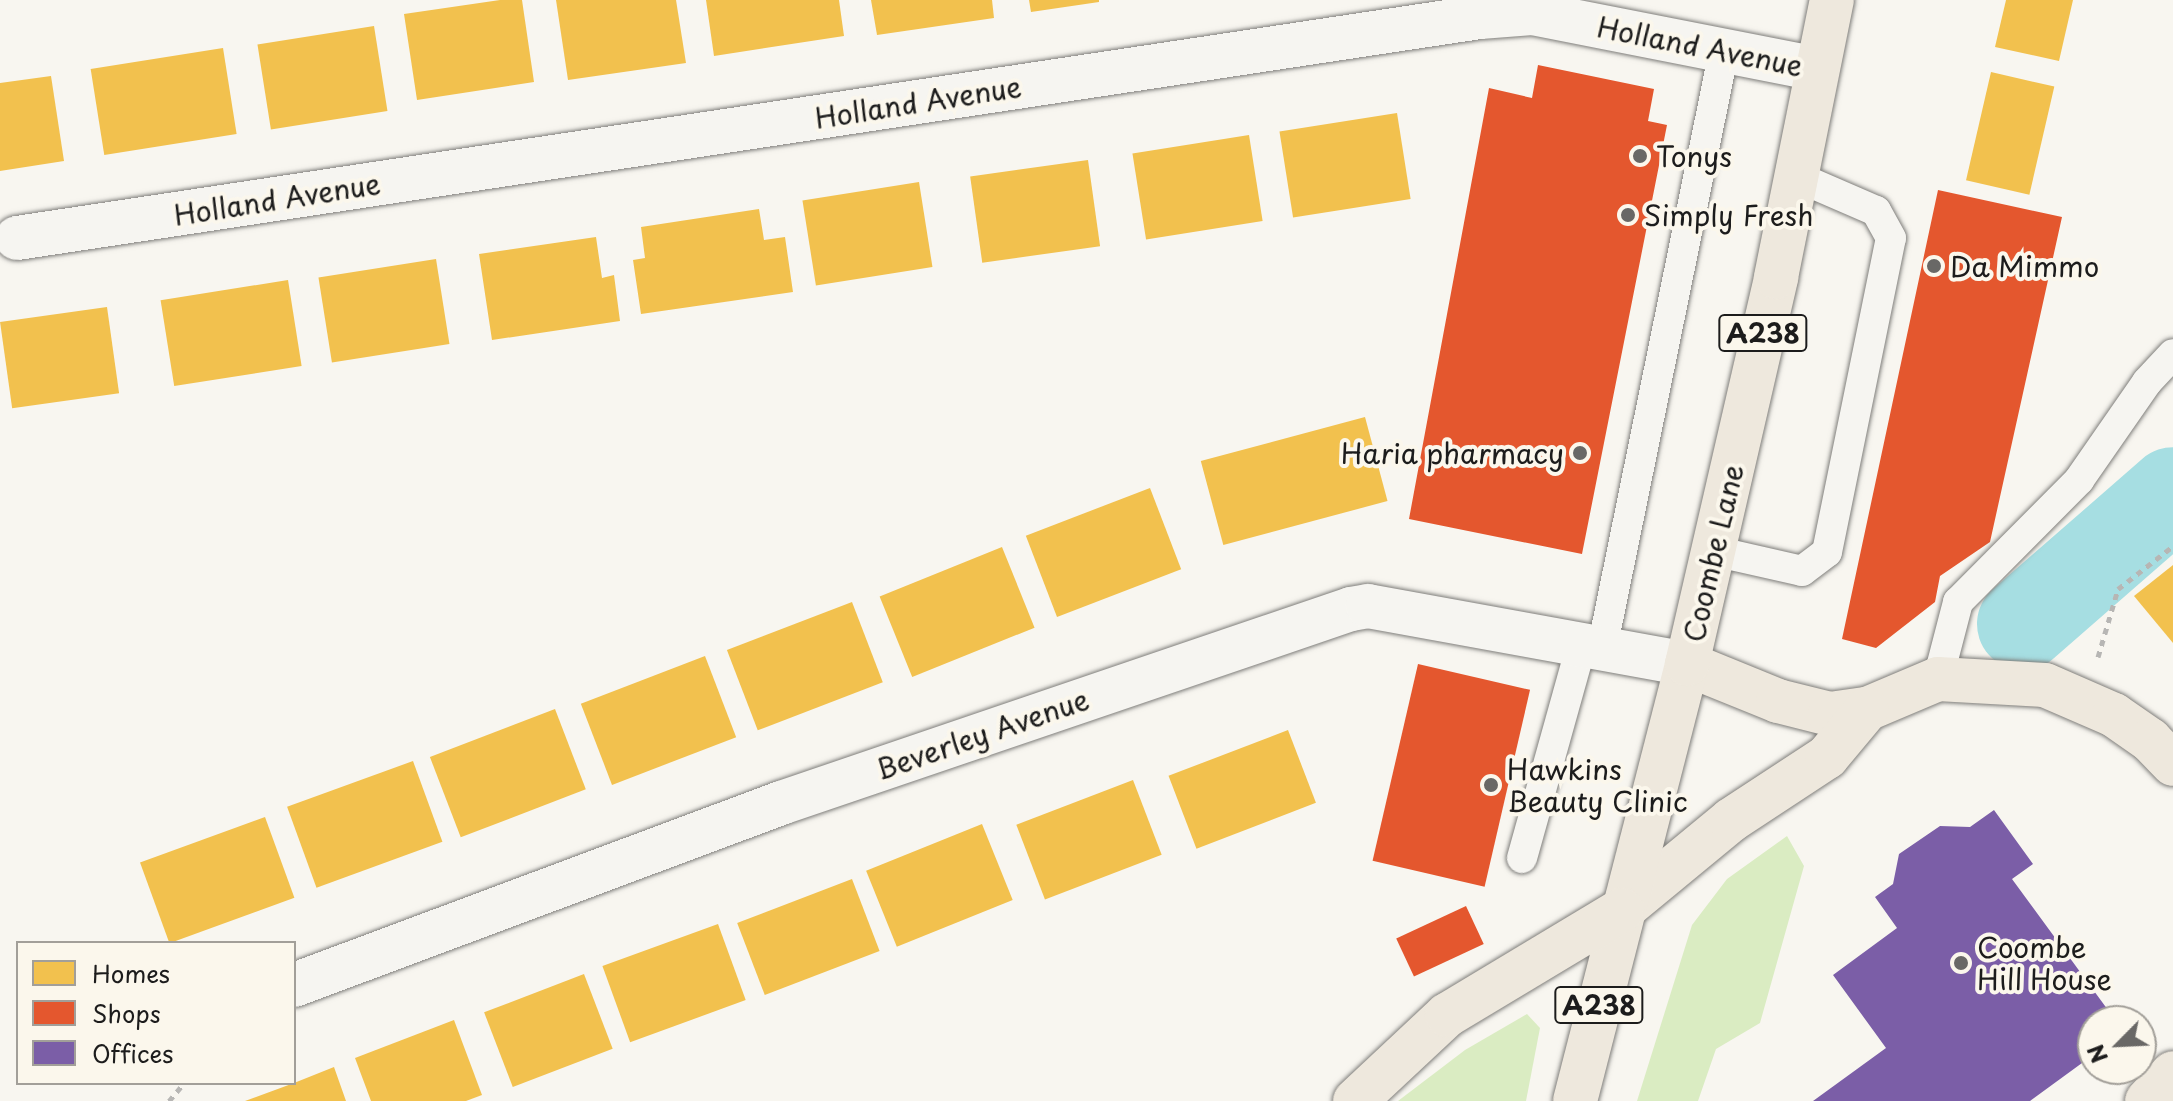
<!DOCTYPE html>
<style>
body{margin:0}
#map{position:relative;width:2173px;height:1101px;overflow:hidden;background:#f8f6f0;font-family:"Playpen Sans",sans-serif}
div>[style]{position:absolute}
.green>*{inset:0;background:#daecc2}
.homes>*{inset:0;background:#f2c14e;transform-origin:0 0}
.shops>*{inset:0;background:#e4572e;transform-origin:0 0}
.offices>*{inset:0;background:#7b5ea7}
.river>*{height:92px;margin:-46px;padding:0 46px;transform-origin:46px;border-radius:46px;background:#a6dee2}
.path>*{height:5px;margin-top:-2.5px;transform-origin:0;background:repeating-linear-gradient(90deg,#b7b6b4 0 6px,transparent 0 12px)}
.roads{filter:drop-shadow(0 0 2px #7f7e7b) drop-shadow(0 0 2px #7f7e7b)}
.lane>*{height:30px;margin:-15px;padding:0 15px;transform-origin:15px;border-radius:15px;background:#f6f5f1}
.street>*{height:44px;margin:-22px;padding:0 22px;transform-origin:22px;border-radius:22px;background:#f6f5f1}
.primary>*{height:44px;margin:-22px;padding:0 22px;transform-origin:22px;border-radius:22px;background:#eee8dd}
.highway>*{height:44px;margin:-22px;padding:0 22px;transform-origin:22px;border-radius:22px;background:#eee8dd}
.dots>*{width:22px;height:22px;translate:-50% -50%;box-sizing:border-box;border:4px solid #fbf7ec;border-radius:50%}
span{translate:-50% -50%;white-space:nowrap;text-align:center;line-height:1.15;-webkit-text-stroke:8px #fbf7ec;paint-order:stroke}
.shield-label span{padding:2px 6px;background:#fbf7ec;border:2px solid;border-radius:6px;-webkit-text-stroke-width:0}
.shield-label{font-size:26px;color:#1c1c1c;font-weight:700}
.street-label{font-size:28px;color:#1c1c1c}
.poi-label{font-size:28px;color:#1c1c1c}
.left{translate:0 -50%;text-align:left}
.right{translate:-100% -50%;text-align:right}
.legend{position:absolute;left:16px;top:941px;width:280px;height:144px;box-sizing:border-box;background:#fbf7ec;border:2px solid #a29f99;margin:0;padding:10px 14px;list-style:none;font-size:24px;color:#1c1c1c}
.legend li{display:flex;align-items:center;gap:16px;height:40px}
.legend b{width:40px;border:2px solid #a29f99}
.north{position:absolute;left:2077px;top:1005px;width:80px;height:80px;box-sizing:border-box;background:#fbf7ec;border:2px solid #a29f99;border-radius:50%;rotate:246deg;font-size:22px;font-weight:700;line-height:32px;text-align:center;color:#1c1c1c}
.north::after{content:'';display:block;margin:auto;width:28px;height:36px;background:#696866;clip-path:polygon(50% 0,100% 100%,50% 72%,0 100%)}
</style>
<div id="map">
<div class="green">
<div style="clip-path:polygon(1787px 836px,1804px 866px,1760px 1023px,1716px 1049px,1698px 1101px,1637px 1101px,1692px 925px,1727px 879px)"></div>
<div style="clip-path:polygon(1527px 1014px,1540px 1028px,1526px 1101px,1398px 1101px,1465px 1050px)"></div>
</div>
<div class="homes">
<div style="clip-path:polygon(500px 0,522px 0,534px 82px,417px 100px,404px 14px)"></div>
<div style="clip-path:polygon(556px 0,676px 0,686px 63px,568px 80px)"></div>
<div style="clip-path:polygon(706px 0,839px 0,844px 36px,714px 56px)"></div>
<div style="clip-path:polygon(871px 0,992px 0,994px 18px,877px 35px)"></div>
<div style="clip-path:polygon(1029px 0,1099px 0,1099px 2px,1031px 12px)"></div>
<div style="clip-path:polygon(2006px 0,2073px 0,2059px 61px,1995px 47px)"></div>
<div style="left:374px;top:26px;width:86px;height:118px;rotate:81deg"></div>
<div style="left:223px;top:48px;width:87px;height:134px;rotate:81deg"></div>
<div style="left:1991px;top:72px;width:65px;height:111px;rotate:13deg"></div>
<div style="clip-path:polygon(51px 76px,64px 161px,0 171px,0 83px)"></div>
<div style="left:1397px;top:113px;width:87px;height:119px;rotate:81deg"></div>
<div style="left:1249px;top:135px;width:87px;height:118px;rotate:81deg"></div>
<div style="left:1088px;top:160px;width:87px;height:119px;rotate:82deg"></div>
<div style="left:919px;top:182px;width:86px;height:118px;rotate:81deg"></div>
<div style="clip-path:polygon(759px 209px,764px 240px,785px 237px,793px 292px,641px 314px,633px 260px,645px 258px,641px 227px)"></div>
<div style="clip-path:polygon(596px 237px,602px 278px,614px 275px,620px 321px,492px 340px,479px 254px)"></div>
<div style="left:436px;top:259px;width:86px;height:119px;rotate:81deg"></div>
<div style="left:288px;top:280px;width:87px;height:129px;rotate:81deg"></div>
<div style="left:107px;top:307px;width:87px;height:108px;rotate:82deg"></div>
<div style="left:1365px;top:417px;width:87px;height:170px;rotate:75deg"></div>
<div style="left:1150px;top:488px;width:87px;height:133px;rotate:69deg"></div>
<div style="left:1002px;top:547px;width:87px;height:132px;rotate:68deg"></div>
<div style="clip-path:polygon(2173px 565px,2173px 643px,2134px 596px)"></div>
<div style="left:852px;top:602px;width:86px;height:134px;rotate:69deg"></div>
<div style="left:705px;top:656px;width:87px;height:133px;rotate:69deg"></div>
<div style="left:555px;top:709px;width:86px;height:134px;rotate:69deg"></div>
<div style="left:1288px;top:730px;width:78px;height:128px;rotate:69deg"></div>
<div style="left:413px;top:761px;width:86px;height:134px;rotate:70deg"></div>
<div style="left:1133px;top:780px;width:80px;height:125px;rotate:69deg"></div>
<div style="left:265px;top:817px;width:86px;height:133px;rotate:70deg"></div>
<div style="left:982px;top:824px;width:82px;height:125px;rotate:68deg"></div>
<div style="left:852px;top:879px;width:77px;height:123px;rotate:69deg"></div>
<div style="left:718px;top:924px;width:81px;height:123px;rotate:70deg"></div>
<div style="left:584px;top:974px;width:80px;height:107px;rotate:69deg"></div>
<div style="clip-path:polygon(454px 1020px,482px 1095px,466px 1101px,371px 1101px,355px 1058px)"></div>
<div style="clip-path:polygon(334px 1067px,346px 1101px,245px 1101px,294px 1083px)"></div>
</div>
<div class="shops">
<div style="clip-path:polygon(1538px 65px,1654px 89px,1648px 121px,1667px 125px,1582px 554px,1409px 519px,1489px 88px,1532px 98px)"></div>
<div style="clip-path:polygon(1938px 190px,2062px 217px,1990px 542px,1940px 576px,1935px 602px,1876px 648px,1842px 639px)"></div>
<div style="left:1418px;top:664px;width:115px;height:202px;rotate:13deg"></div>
<div style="left:1466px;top:906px;width:42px;height:77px;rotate:65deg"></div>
</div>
<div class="offices">
<div style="clip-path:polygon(1994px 810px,2033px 864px,2012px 879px,2116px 1021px,2093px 1021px,2093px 1055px,2030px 1101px,1813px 1101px,1886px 1048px,1833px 975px,1897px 928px,1875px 897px,1893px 884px,1899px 854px,1940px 826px,1970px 827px)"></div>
</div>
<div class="river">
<div style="left:2023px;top:624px;width:199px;rotate:-41.1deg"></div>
</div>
<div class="path">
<div style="left:2098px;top:657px;width:71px;rotate:-73.6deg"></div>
<div style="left:2118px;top:589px;width:70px;rotate:-38deg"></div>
<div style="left:169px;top:1101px;width:23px;rotate:-50deg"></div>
</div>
<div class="roads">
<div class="lane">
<div style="left:1714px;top:551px;width:90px;rotate:12.8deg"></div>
<div style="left:1802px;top:571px;width:31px;rotate:-37deg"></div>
<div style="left:1827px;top:552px;width:320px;rotate:-78.5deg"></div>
<div style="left:1891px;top:238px;width:31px;rotate:-119deg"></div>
<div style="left:1876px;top:211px;width:88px;rotate:-156.6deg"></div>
<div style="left:1602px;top:649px;width:610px;rotate:-78.47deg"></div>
<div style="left:1938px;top:679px;width:80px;rotate:-75.4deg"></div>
<div style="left:1958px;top:602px;width:172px;rotate:-45.2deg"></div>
<div style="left:2079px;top:480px;width:119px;rotate:-55.2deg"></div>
<div style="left:2147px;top:382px;width:38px;rotate:-47deg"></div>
<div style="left:1522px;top:858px;width:220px;rotate:-74.4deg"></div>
</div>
<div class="street">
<div style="left:17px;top:238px;width:1480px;rotate:-8.59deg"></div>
<div style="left:1480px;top:17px;width:52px;rotate:-4.4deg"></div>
<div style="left:1532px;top:13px;width:290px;rotate:11.1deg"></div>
<div style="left:294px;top:985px;width:520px;rotate:-20.49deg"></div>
<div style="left:781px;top:803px;width:602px;rotate:-18.8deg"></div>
<div style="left:1351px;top:609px;width:17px;rotate:-10deg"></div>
<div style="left:1368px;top:606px;width:324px;rotate:10.3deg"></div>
</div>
<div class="primary">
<div style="left:1687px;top:664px;width:98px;rotate:22.1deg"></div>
<div style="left:1778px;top:701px;width:54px;rotate:14deg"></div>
<div style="left:1830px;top:714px;width:37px;rotate:-8deg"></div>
<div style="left:1867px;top:709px;width:77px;rotate:-22.9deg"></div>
<div style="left:1938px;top:679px;width:107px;rotate:3.2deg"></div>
<div style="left:2045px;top:685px;width:75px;rotate:23.5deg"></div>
<div style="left:2114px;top:715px;width:44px;rotate:34.8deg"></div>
<div style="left:2150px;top:740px;width:33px;rotate:46deg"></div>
<div style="left:1622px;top:910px;width:141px;rotate:-39.5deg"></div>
<div style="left:1731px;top:820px;width:115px;rotate:-33.3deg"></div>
<div style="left:1827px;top:757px;width:62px;rotate:-50.2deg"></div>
<div style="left:1575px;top:1101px;width:451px;rotate:-75.6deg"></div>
<div style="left:1687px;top:664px;width:397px;rotate:-77deg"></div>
<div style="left:1776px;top:277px;width:283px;rotate:-78.6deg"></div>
</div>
<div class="highway">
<div style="left:1355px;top:1101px;width:126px;rotate:-43.1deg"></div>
<div style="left:1447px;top:1015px;width:204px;rotate:-31deg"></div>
<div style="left:2147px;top:1101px;width:38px;rotate:-47deg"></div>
</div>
</div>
<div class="dots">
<div style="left:1640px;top:156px;background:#696866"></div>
<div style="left:1628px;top:215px;background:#696866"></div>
<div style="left:1934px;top:266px;background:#696866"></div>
<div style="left:1580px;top:453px;background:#696866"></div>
<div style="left:1491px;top:785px;background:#696866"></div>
<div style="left:1961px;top:963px;background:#696866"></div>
</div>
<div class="shield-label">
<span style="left:1763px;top:333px">A238</span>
<span style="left:1599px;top:1005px">A238</span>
</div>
<div class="street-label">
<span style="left:1700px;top:46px;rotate:11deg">Holland Avenue</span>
<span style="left:918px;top:102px;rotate:-9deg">Holland Avenue</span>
<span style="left:277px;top:199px;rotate:-9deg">Holland Avenue</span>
<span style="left:1713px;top:553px;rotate:-77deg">Coombe Lane</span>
<span style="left:982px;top:734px;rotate:-19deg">Beverley Avenue</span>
</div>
<div class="poi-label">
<span class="left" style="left:1656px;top:156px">Tonys</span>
<span class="left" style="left:1644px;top:215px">Simply Fresh</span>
<span class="left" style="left:1950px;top:266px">Da Mimmo</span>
<span class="right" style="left:1564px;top:453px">Haria pharmacy</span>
<span class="left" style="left:1507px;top:785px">Hawkins<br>Beauty Clinic</span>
<span class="left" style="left:1977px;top:963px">Coombe<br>Hill House</span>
</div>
<ul class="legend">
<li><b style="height:22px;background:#f2c14e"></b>Homes</li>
<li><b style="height:22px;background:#e4572e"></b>Shops</li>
<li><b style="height:22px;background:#7b5ea7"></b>Offices</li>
</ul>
<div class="north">N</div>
</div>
